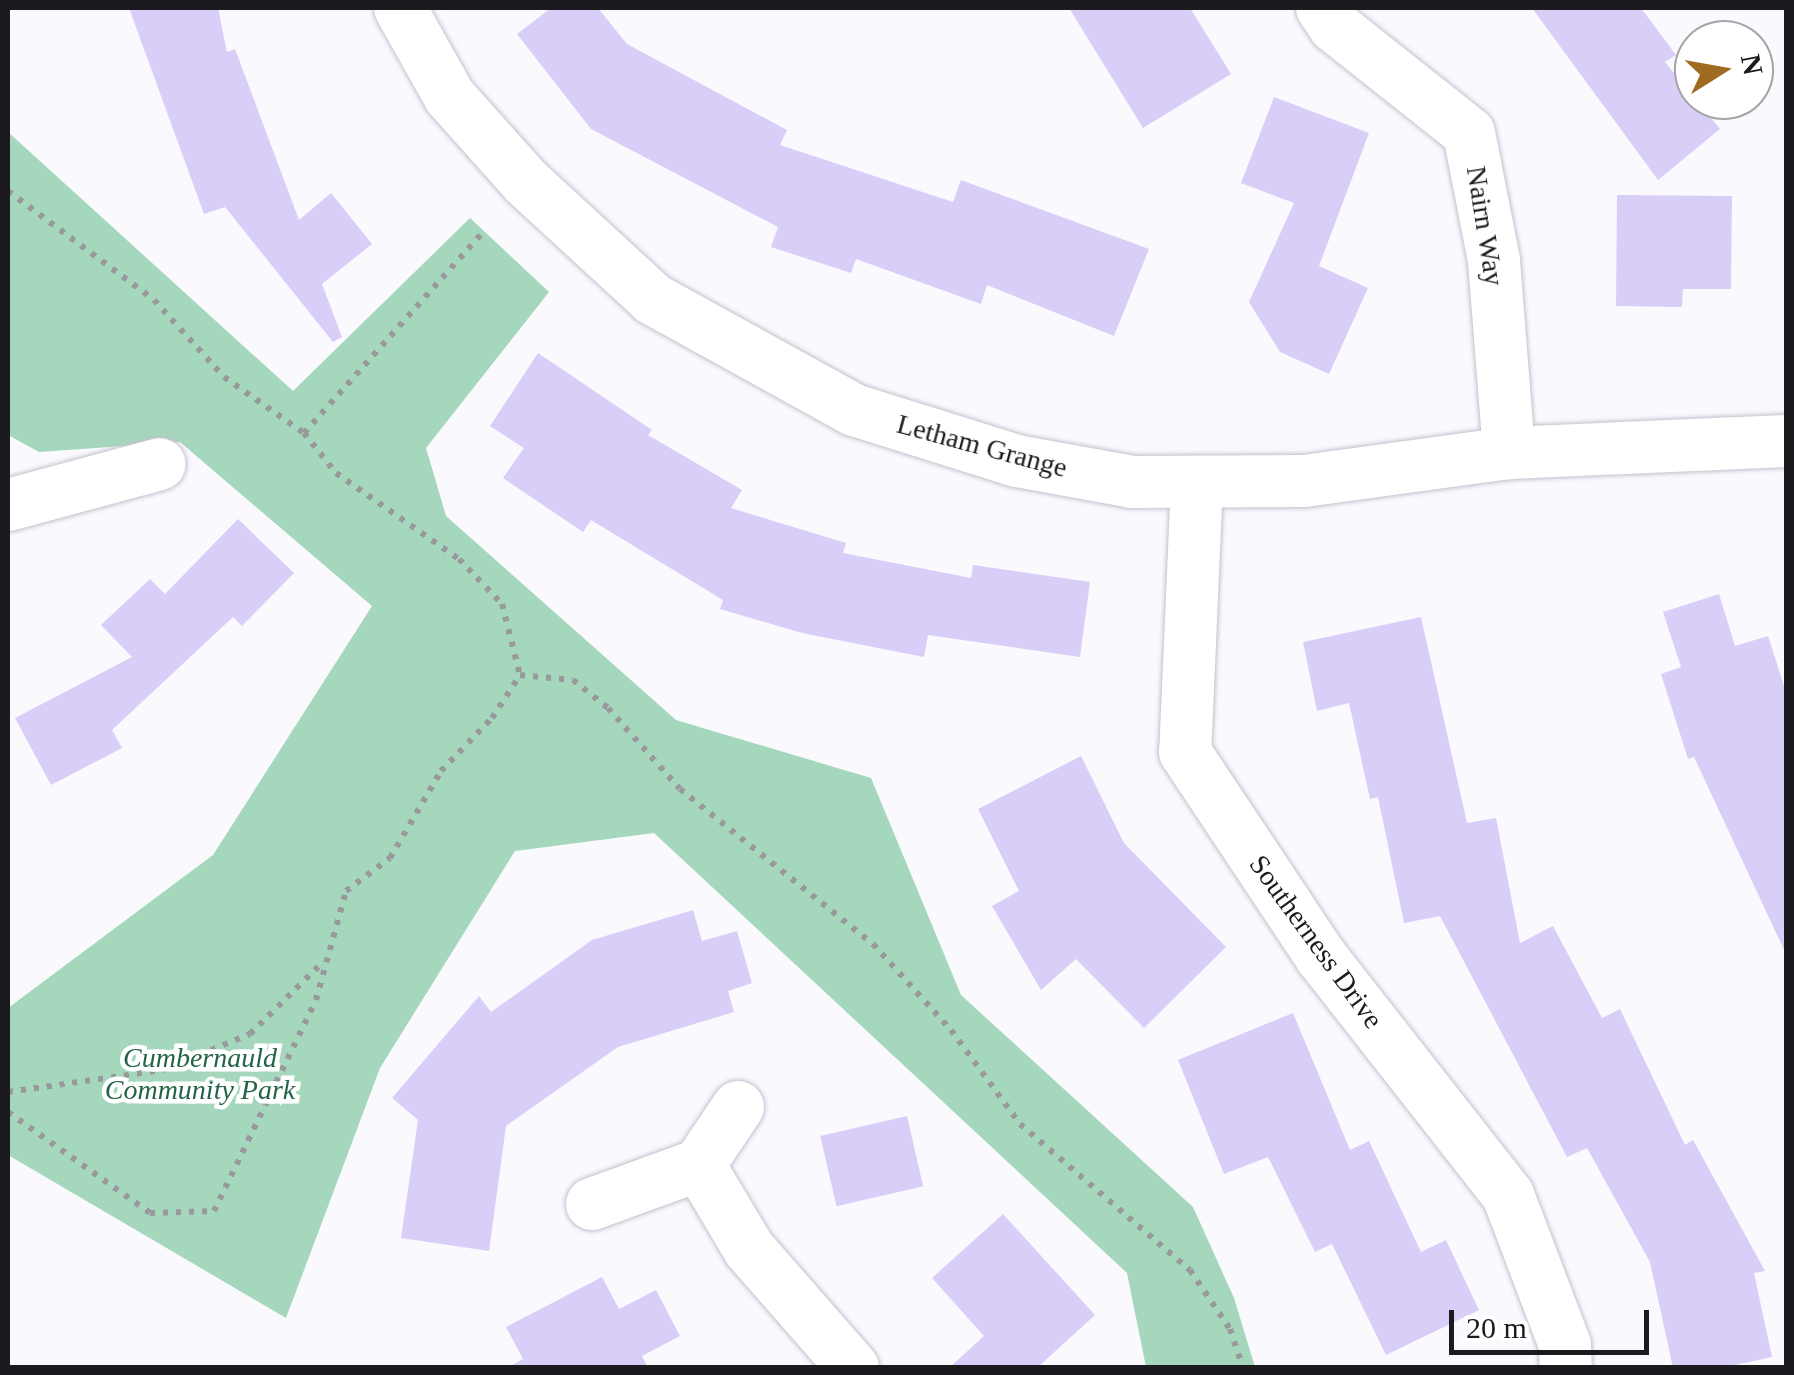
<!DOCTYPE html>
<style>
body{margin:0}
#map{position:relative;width:1794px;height:1375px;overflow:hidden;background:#faf9fe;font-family:"Times New Roman",serif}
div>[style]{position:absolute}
.green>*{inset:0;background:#a4d7bb}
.building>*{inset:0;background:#d8cef8;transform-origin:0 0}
.path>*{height:6px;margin-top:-3px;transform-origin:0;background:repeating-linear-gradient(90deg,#99989d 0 5px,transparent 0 13px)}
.roads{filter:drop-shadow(0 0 2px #c4c1cd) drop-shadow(0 0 2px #c4c1cd)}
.street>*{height:52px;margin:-26px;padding:0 26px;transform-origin:26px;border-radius:26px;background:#fff}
span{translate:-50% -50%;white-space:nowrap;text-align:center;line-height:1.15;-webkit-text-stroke:9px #fff;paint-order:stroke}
.street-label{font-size:28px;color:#1b1a1f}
.park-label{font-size:28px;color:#236447;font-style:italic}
.frame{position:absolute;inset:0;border:10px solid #1b1a1f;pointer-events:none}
.north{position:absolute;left:1674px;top:20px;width:100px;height:100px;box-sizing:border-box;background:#fff;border:2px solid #a4a3a5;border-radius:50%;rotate:79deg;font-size:28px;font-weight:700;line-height:40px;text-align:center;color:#1b1a1f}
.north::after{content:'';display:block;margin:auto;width:35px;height:45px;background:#9e6b21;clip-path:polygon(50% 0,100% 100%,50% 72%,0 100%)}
.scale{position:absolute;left:1449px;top:1310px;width:200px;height:45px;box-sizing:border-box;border:5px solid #1b1a1f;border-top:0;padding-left:12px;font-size:30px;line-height:35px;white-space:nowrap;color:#1b1a1f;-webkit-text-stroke:8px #fff;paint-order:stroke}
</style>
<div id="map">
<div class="green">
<div style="clip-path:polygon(8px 132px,293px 391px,470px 218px,549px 292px,426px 448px,446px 516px,676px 720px,871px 778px,961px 995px,1193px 1207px,1234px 1298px,1255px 1367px,1146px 1367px,1127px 1273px,654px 833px,515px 851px,380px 1068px,286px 1318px,8px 1155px,8px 1008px,213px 855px,372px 606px,180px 442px,39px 452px,8px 435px)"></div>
</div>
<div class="building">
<div style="clip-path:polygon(129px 8px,218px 8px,227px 52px,235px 49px,299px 220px,331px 193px,372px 244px,322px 284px,342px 337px,333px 342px,225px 207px,204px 214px)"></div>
<div style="clip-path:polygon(551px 8px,598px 8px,627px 44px,787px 130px,780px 145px,953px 202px,961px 180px,1149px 249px,1114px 336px,987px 285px,981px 304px,856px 259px,851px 273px,771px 247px,778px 227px,591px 129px,517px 34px)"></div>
<div style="clip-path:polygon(1069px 8px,1190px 8px,1231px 74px,1143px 128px)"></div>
<div style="clip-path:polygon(1532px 8px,1641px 8px,1676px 55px,1665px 62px,1720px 129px,1658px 180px)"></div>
<div style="clip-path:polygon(1274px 97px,1369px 133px,1319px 266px,1368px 288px,1329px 374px,1280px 352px,1249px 302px,1294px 203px,1241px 183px)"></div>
<div style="clip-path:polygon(1617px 195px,1732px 196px,1731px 289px,1683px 289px,1682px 307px,1616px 306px)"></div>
<div style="clip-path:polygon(538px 353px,652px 430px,648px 435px,742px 490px,731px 508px,846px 543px,843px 553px,971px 578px,973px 565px,1090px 582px,1080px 657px,928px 635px,924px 657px,802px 633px,720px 609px,723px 600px,591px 520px,583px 532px,503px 478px,524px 448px,490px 426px)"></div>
<div style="clip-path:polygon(238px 519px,294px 573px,242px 626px,233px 617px,112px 730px,122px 748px,51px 785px,15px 718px,132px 657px,101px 625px,150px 579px,165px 594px)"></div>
<div style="clip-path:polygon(1719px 594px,1735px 646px,1768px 636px,1786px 692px,1786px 954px,1694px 757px,1688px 759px,1661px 674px,1681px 667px,1663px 612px)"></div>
<div style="clip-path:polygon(1421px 617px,1467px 823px,1496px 818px,1520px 943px,1553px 926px,1602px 1018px,1620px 1009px,1685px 1145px,1693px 1140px,1765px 1271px,1754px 1273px,1772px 1357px,1721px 1368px,1673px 1368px,1650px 1262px,1587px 1148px,1567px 1157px,1440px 916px,1404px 923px,1378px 797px,1370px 799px,1349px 703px,1317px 711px,1303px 642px)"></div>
<div style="clip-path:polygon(1081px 756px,1124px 843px,1226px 947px,1144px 1028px,1076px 959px,1041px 990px,992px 906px,1019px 891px,978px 809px)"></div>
<div style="clip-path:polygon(693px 910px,702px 941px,737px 931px,752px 983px,728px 991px,734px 1012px,618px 1047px,506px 1126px,489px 1251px,401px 1238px,418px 1120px,392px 1098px,479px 996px,491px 1012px,592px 940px)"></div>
<div style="clip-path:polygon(1293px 1013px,1350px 1150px,1369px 1141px,1421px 1252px,1446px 1240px,1479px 1310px,1386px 1355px,1332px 1244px,1315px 1252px,1268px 1157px,1224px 1174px,1178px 1060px)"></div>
<div style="left:907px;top:1116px;width:72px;height:89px;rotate:77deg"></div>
<div style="clip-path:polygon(1003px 1214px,1095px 1315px,1037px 1368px,949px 1368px,984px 1336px,932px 1278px)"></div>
<div style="clip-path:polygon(602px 1277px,619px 1309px,656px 1290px,680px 1336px,642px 1356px,648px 1368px,507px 1368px,523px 1359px,506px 1327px)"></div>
</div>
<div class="path">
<div style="left:8px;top:191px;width:182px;rotate:36.7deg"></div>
<div style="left:154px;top:300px;width:104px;rotate:47.7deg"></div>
<div style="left:224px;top:377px;width:98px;rotate:35deg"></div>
<div style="left:304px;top:433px;width:51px;rotate:51.3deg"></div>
<div style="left:336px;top:473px;width:150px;rotate:35deg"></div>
<div style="left:459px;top:559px;width:62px;rotate:46.3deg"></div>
<div style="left:502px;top:604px;width:73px;rotate:75.8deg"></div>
<div style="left:520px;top:675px;width:53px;rotate:5.4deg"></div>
<div style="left:573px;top:680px;width:45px;rotate:38.7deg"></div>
<div style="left:608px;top:708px;width:108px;rotate:48.4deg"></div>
<div style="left:680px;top:789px;width:248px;rotate:38.8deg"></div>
<div style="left:873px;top:944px;width:116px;rotate:47.8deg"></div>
<div style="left:951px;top:1030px;width:117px;rotate:53.7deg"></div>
<div style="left:1020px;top:1124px;width:224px;rotate:40.7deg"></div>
<div style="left:1190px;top:1270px;width:71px;rotate:55.9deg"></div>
<div style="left:1230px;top:1329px;width:41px;rotate:71.6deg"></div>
<div style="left:304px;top:433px;width:273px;rotate:-48.3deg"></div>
<div style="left:8px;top:1092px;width:157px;rotate:-8.1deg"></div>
<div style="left:163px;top:1070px;width:94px;rotate:-22.5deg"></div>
<div style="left:250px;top:1034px;width:103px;rotate:-44.6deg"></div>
<div style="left:8px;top:1112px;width:174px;rotate:35.4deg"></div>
<div style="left:150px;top:1213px;width:64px;rotate:-1.8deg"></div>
<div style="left:214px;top:1211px;width:234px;rotate:-64.2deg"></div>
<div style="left:316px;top:1000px;width:113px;rotate:-74.6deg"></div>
<div style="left:346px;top:891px;width:55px;rotate:-36.9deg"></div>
<div style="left:390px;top:858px;width:101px;rotate:-59.6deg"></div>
<div style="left:441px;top:771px;width:74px;rotate:-46.1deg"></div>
<div style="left:492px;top:718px;width:51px;rotate:-56.9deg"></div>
</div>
<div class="roads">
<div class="street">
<div style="left:400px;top:8px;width:102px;rotate:60.7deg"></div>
<div style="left:450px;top:97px;width:115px;rotate:48.2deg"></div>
<div style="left:527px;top:183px;width:171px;rotate:42.6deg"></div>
<div style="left:653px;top:299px;width:230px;rotate:28.9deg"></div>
<div style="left:854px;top:410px;width:171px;rotate:17.4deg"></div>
<div style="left:1017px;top:461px;width:117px;rotate:10.3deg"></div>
<div style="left:1132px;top:482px;width:172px;rotate:-0.3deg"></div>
<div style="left:1304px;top:481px;width:207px;rotate:-7.8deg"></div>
<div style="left:1509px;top:453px;width:277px;rotate:-2.5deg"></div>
<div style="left:1322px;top:8px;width:22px;rotate:56deg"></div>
<div style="left:1334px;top:26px;width:172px;rotate:38.4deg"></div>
<div style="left:1469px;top:133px;width:130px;rotate:78.9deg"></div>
<div style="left:1494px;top:261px;width:193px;rotate:85.5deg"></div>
<div style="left:1197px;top:482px;width:270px;rotate:92.5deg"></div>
<div style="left:1185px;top:752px;width:247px;rotate:56.4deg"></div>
<div style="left:1322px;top:958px;width:301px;rotate:51.9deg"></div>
<div style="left:1508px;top:1195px;width:160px;rotate:69.2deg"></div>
<div style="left:1565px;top:1345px;width:23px;rotate:88deg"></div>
<div style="left:8px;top:505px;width:157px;rotate:-15.1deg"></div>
<div style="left:699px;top:1165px;width:98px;rotate:59.2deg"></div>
<div style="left:749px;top:1249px;width:158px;rotate:48.8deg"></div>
<div style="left:592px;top:1204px;width:114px;rotate:-20deg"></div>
<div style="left:699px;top:1165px;width:70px;rotate:-56.1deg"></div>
</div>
</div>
<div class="street-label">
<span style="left:1485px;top:226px;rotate:81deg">Nairn Way</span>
<span style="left:982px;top:446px;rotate:15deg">Letham Grange</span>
<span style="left:1316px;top:942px;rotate:54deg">Southerness Drive</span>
</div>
<div class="park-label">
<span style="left:200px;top:1074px">Cumbernauld<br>Community Park</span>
</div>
<div class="frame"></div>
<div class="north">N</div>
<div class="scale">20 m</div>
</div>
